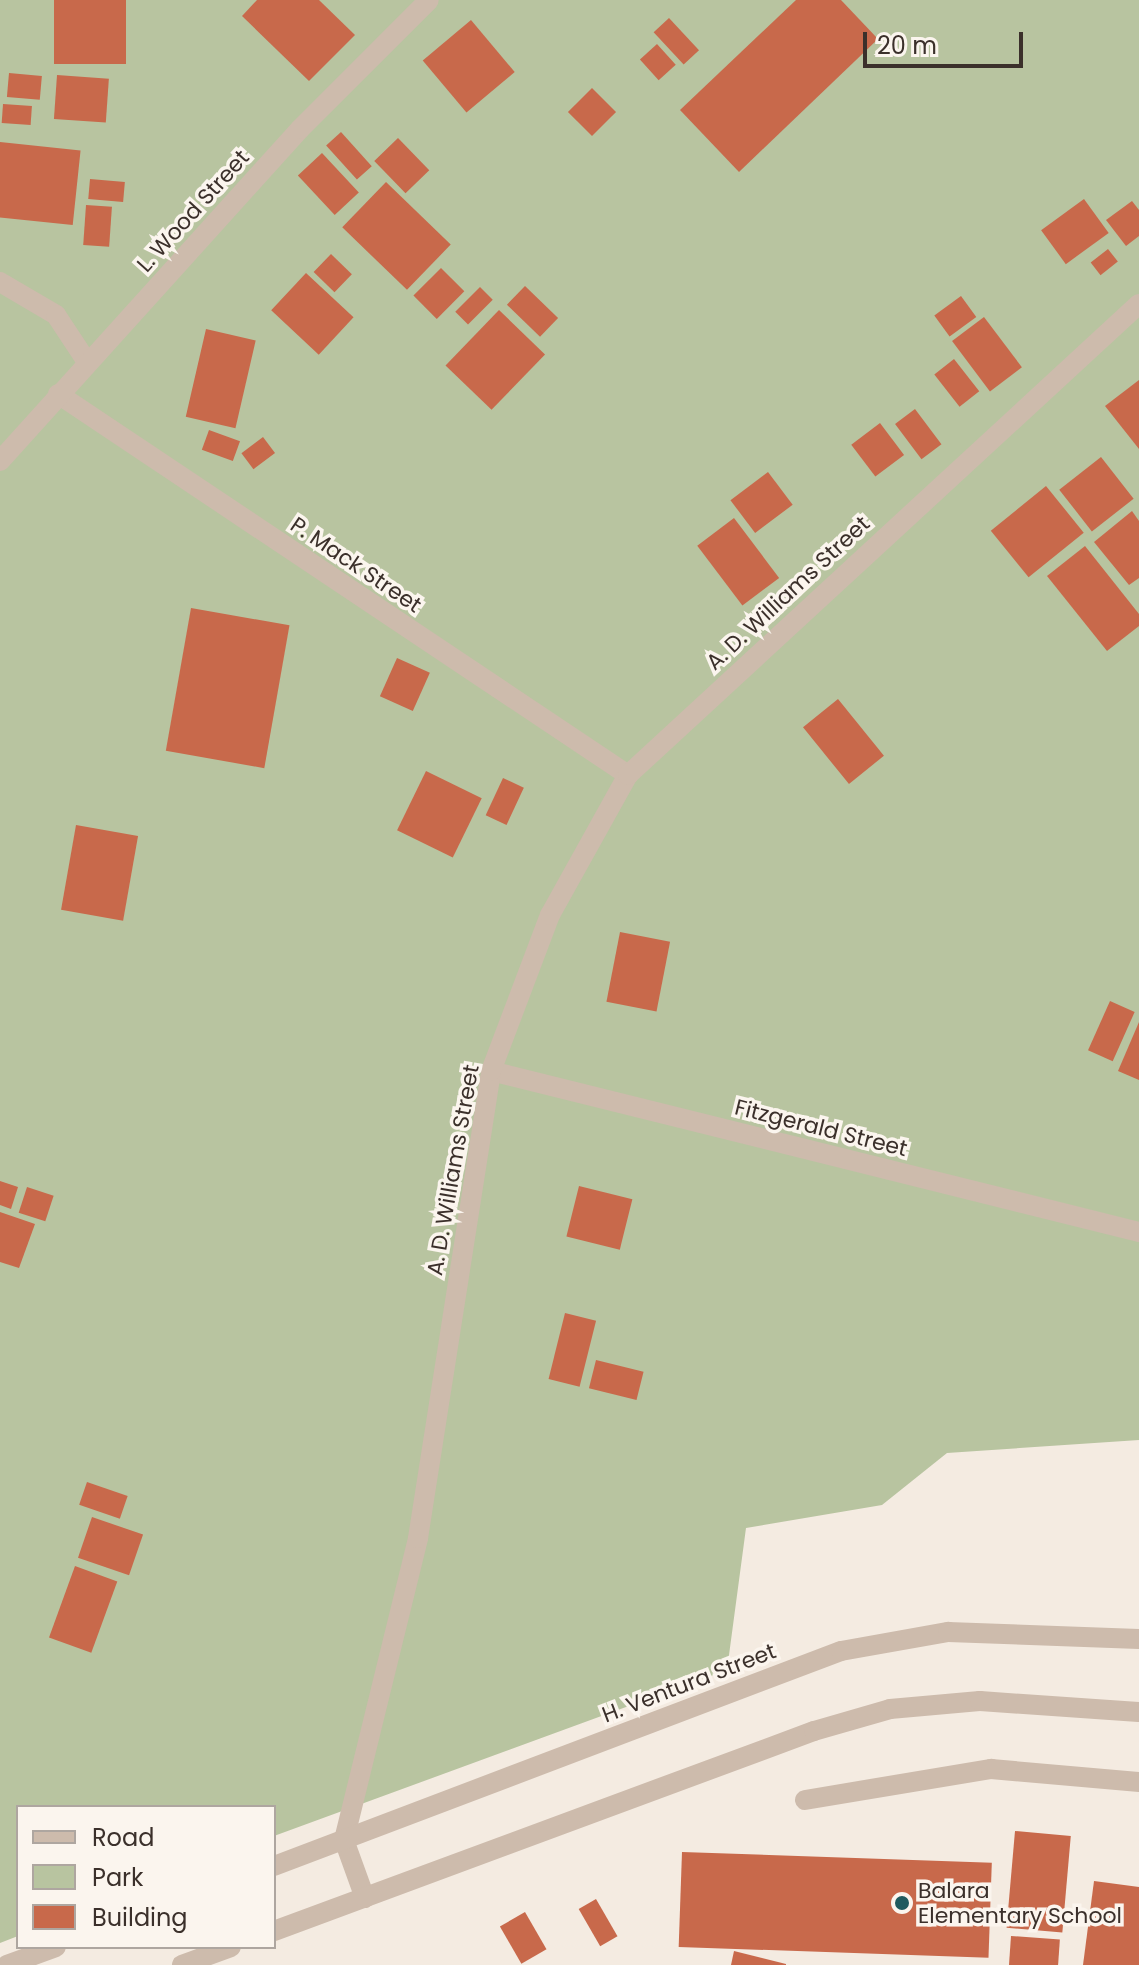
<!DOCTYPE html>
<style>
body{margin:0}
#map{position:relative;width:1139px;height:1965px;overflow:hidden;background:#f4ebe1;font-family:Poppins,sans-serif}
div>[style]{position:absolute}
.green>*{inset:0;background:#b8c4a0}
.building>*{inset:0;background:#c8694b;transform-origin:0 0}
.service>*{height:20px;margin:-10px;padding:0 10px;transform-origin:10px;border-radius:10px;background:#cdbbac}
.minor>*{height:20px;margin:-10px;padding:0 10px;transform-origin:10px;border-radius:10px;background:#cdbbac}
.tertiary>*{height:20px;margin:-10px;padding:0 10px;transform-origin:10px;border-radius:10px;background:#cdbbac}
.dots>*{width:22px;height:22px;translate:-50% -50%;box-sizing:border-box;border:4px solid #fbf5ee;border-radius:50%}
span{translate:-50% -50%;white-space:nowrap;text-align:center;line-height:1.15;-webkit-text-stroke:7px #fbf5ee;paint-order:stroke}
.street-label{font-size:22px;color:#3b302b}
.poi-label{font-size:22px;color:#3b302b}
.left{translate:0 -50%;text-align:left}
.legend{position:absolute;left:16px;top:1805px;width:260px;height:144px;box-sizing:border-box;background:#fbf5ee;border:2px solid #aea6a0;margin:0;padding:10px 14px;list-style:none;font-size:24px;color:#3b302b}
.legend li{display:flex;align-items:center;gap:16px;height:40px}
.legend b{width:40px;border:2px solid #aea6a0}
.scale{position:absolute;left:863px;top:32px;width:160px;height:36px;box-sizing:border-box;border:4px solid #3b302b;border-top:0;padding-left:10px;font-size:24px;line-height:28px;white-space:nowrap;color:#3b302b;-webkit-text-stroke:6px #fbf5ee;paint-order:stroke}
</style>
<div id="map">
<div class="green">
<div style="clip-path:polygon(0 0,1139px 0,1139px 1440px,947px 1453px,882px 1505px,746px 1528px,727px 1670px,274px 1836px,274px 1807px,18px 1807px,18px 1936px,0 1943px)"></div>
</div>
<div class="building">
<div style="left:54px;top:0;width:72px;height:64px"></div>
<div style="clip-path:polygon(257px 0,319px 0,355px 35px,309px 81px,242px 16px)"></div>
<div style="clip-path:polygon(796px 0,841px 0,878px 39px,739px 172px,680px 110px)"></div>
<div style="left:669px;top:18px;width:44px;height:21px;rotate:47deg"></div>
<div style="left:471px;top:20px;width:68px;height:63px;rotate:50deg"></div>
<div style="left:657px;top:44px;width:28px;height:23px;rotate:48deg"></div>
<div style="left:9px;top:73px;width:33px;height:24px;rotate:5deg"></div>
<div style="left:57px;top:75px;width:52px;height:44px;rotate:4deg"></div>
<div style="left:592px;top:88px;width:34px;height:34px;rotate:45deg"></div>
<div style="left:3px;top:104px;width:29px;height:19px;rotate:4deg"></div>
<div style="left:341px;top:132px;width:46px;height:20px;rotate:48deg"></div>
<div style="left:398px;top:138px;width:45px;height:33px;rotate:46deg"></div>
<div style="left:0;top:142px;width:81px;height:75px;rotate:6deg"></div>
<div style="left:322px;top:153px;width:54px;height:33px;rotate:47deg"></div>
<div style="left:90px;top:179px;width:35px;height:20px;rotate:5deg"></div>
<div style="left:386px;top:182px;width:90px;height:63px;rotate:44deg"></div>
<div style="left:1084px;top:199px;width:42px;height:53px;rotate:54deg"></div>
<div style="clip-path:polygon(1132px 201px,1139px 210px,1139px 236px,1126px 246px,1106px 220px)"></div>
<div style="left:86px;top:205px;width:26px;height:40px;rotate:4deg"></div>
<div style="left:1108px;top:249px;width:16px;height:22px;rotate:52deg"></div>
<div style="left:331px;top:254px;width:29px;height:25px;rotate:44deg"></div>
<div style="left:441px;top:268px;width:33px;height:39px;rotate:45deg"></div>
<div style="left:306px;top:273px;width:65px;height:51px;rotate:43deg"></div>
<div style="left:525px;top:286px;width:46px;height:26px;rotate:44deg"></div>
<div style="left:480px;top:287px;width:18px;height:35px;rotate:45deg"></div>
<div style="left:961px;top:296px;width:26px;height:33px;rotate:54deg"></div>
<div style="left:499px;top:310px;width:64px;height:77px;rotate:44deg"></div>
<div style="left:984px;top:317px;width:63px;height:40px;rotate:53deg"></div>
<div style="left:206px;top:329px;width:51px;height:90px;rotate:13deg"></div>
<div style="left:954px;top:359px;width:41px;height:25px;rotate:52deg"></div>
<div style="clip-path:polygon(1139px 380px,1139px 449px,1105px 406px)"></div>
<div style="left:915px;top:409px;width:44px;height:25px;rotate:53deg"></div>
<div style="left:880px;top:423px;width:40px;height:36px;rotate:53deg"></div>
<div style="left:209px;top:430px;width:33px;height:21px;rotate:20deg"></div>
<div style="left:263px;top:437px;width:20px;height:27px;rotate:53deg"></div>
<div style="left:1101px;top:457px;width:53px;height:53px;rotate:52deg"></div>
<div style="left:768px;top:472px;width:41px;height:47px;rotate:53deg"></div>
<div style="left:1046px;top:486px;width:60px;height:71px;rotate:51deg"></div>
<div style="clip-path:polygon(1132px 511px,1139px 521px,1139px 578px,1129px 585px,1094px 542px)"></div>
<div style="left:734px;top:518px;width:75px;height:46px;rotate:53deg"></div>
<div style="clip-path:polygon(1085px 546px,1139px 614px,1139px 626px,1107px 651px,1047px 576px)"></div>
<div style="left:191px;top:608px;width:100px;height:145px;rotate:10deg"></div>
<div style="left:397px;top:658px;width:36px;height:42px;rotate:24deg"></div>
<div style="left:838px;top:699px;width:73px;height:45px;rotate:51deg"></div>
<div style="left:426px;top:771px;width:62px;height:66px;rotate:26deg"></div>
<div style="left:503px;top:778px;width:23px;height:41px;rotate:25deg"></div>
<div style="left:76px;top:825px;width:63px;height:86px;rotate:10deg"></div>
<div style="left:620px;top:932px;width:51px;height:71px;rotate:11deg"></div>
<div style="left:1110px;top:1001px;width:27px;height:54px;rotate:24deg"></div>
<div style="clip-path:polygon(1139px 1022px,1139px 1080px,1118px 1071px)"></div>
<div style="clip-path:polygon(0 1181px,18px 1187px,11px 1209px,0 1205px)"></div>
<div style="left:579px;top:1186px;width:55px;height:52px;rotate:14deg"></div>
<div style="left:27px;top:1187px;width:28px;height:27px;rotate:18deg"></div>
<div style="clip-path:polygon(0 1212px,35px 1224px,19px 1268px,0 1262px)"></div>
<div style="left:565px;top:1313px;width:32px;height:68px;rotate:14deg"></div>
<div style="left:596px;top:1360px;width:49px;height:29px;rotate:14deg"></div>
<div style="left:87px;top:1482px;width:43px;height:24px;rotate:19deg"></div>
<div style="left:92px;top:1517px;width:54px;height:43px;rotate:19deg"></div>
<div style="left:75px;top:1566px;width:45px;height:76px;rotate:20deg"></div>
<div style="left:1015px;top:1831px;width:56px;height:97px;rotate:5deg"></div>
<div style="left:682px;top:1852px;width:310px;height:95px;rotate:2deg"></div>
<div style="clip-path:polygon(1094px 1881px,1139px 1887px,1139px 1965px,1083px 1965px)"></div>
<div style="left:596px;top:1899px;width:43px;height:20px;rotate:60deg"></div>
<div style="left:525px;top:1912px;width:43px;height:29px;rotate:60deg"></div>
<div style="left:1011px;top:1936px;width:49px;height:29px;rotate:4deg"></div>
<div style="clip-path:polygon(734px 1951px,786px 1964px,786px 1965px,731px 1965px)"></div>
</div>
<div class="service">
<div style="left:805px;top:1800px;width:189px;rotate:-9.5deg"></div>
<div style="left:991px;top:1769px;width:149px;rotate:5deg"></div>
</div>
<div class="minor">
<div style="left:0;top:282px;width:65px;rotate:30.5deg"></div>
<div style="left:56px;top:315px;width:56px;rotate:56.6deg"></div>
<div style="left:58px;top:394px;width:686px;rotate:33.76deg"></div>
<div style="left:0;top:461px;width:447px;rotate:-47.9deg"></div>
<div style="left:300px;top:129px;width:182px;rotate:-45deg"></div>
<div style="left:491px;top:1071px;width:668px;rotate:13.95deg"></div>
<div style="left:365px;top:1898px;width:62px;rotate:-109.9deg"></div>
<div style="left:344px;top:1840px;width:311px;rotate:-76.2deg"></div>
<div style="left:418px;top:1538px;width:473px;rotate:-81.1deg"></div>
<div style="left:491px;top:1071px;width:167px;rotate:-69.3deg"></div>
<div style="left:550px;top:915px;width:160px;rotate:-60.9deg"></div>
<div style="left:628px;top:775px;width:695px;rotate:-42.67deg"></div>
</div>
<div class="tertiary">
<div style="left:274px;top:1866px;width:606px;rotate:-20.77deg"></div>
<div style="left:841px;top:1651px;width:109px;rotate:-10.1deg"></div>
<div style="left:948px;top:1632px;width:191px;rotate:2.1deg"></div>
<div style="left:274px;top:1931px;width:576px;rotate:-20.32deg"></div>
<div style="left:814px;top:1731px;width:79px;rotate:-16.1deg"></div>
<div style="left:890px;top:1709px;width:90px;rotate:-5.1deg"></div>
<div style="left:980px;top:1701px;width:159px;rotate:4deg"></div>
<div style="left:7px;top:1965px;width:52px;rotate:-20.2deg"></div>
<div style="left:182px;top:1965px;width:52px;rotate:-20.2deg"></div>
</div>
<div class="dots">
<div style="left:902px;top:1903px;background:#1f5a5e"></div>
</div>
<div class="street-label">
<span style="left:193px;top:211px;rotate:-48deg">L. Wood Street</span>
<span style="left:356px;top:565px;rotate:34deg">P. Mack Street</span>
<span style="left:788px;top:593px;rotate:-43deg">A. D. Williams Street</span>
<span style="left:821px;top:1128px;rotate:14deg">Fitzgerald Street</span>
<span style="left:453px;top:1170px;rotate:-80deg">A. D. Williams Street</span>
<span style="left:689px;top:1683px;rotate:-21deg">H. Ventura Street</span>
</div>
<div class="poi-label">
<span class="left" style="left:918px;top:1903px">Balara<br>Elementary School</span>
</div>
<ul class="legend">
<li><b style="height:10px;background:#cdbbac"></b>Road</li>
<li><b style="height:22px;background:#b8c4a0"></b>Park</li>
<li><b style="height:22px;background:#c8694b"></b>Building</li>
</ul>
<div class="scale">20 m</div>
</div>
